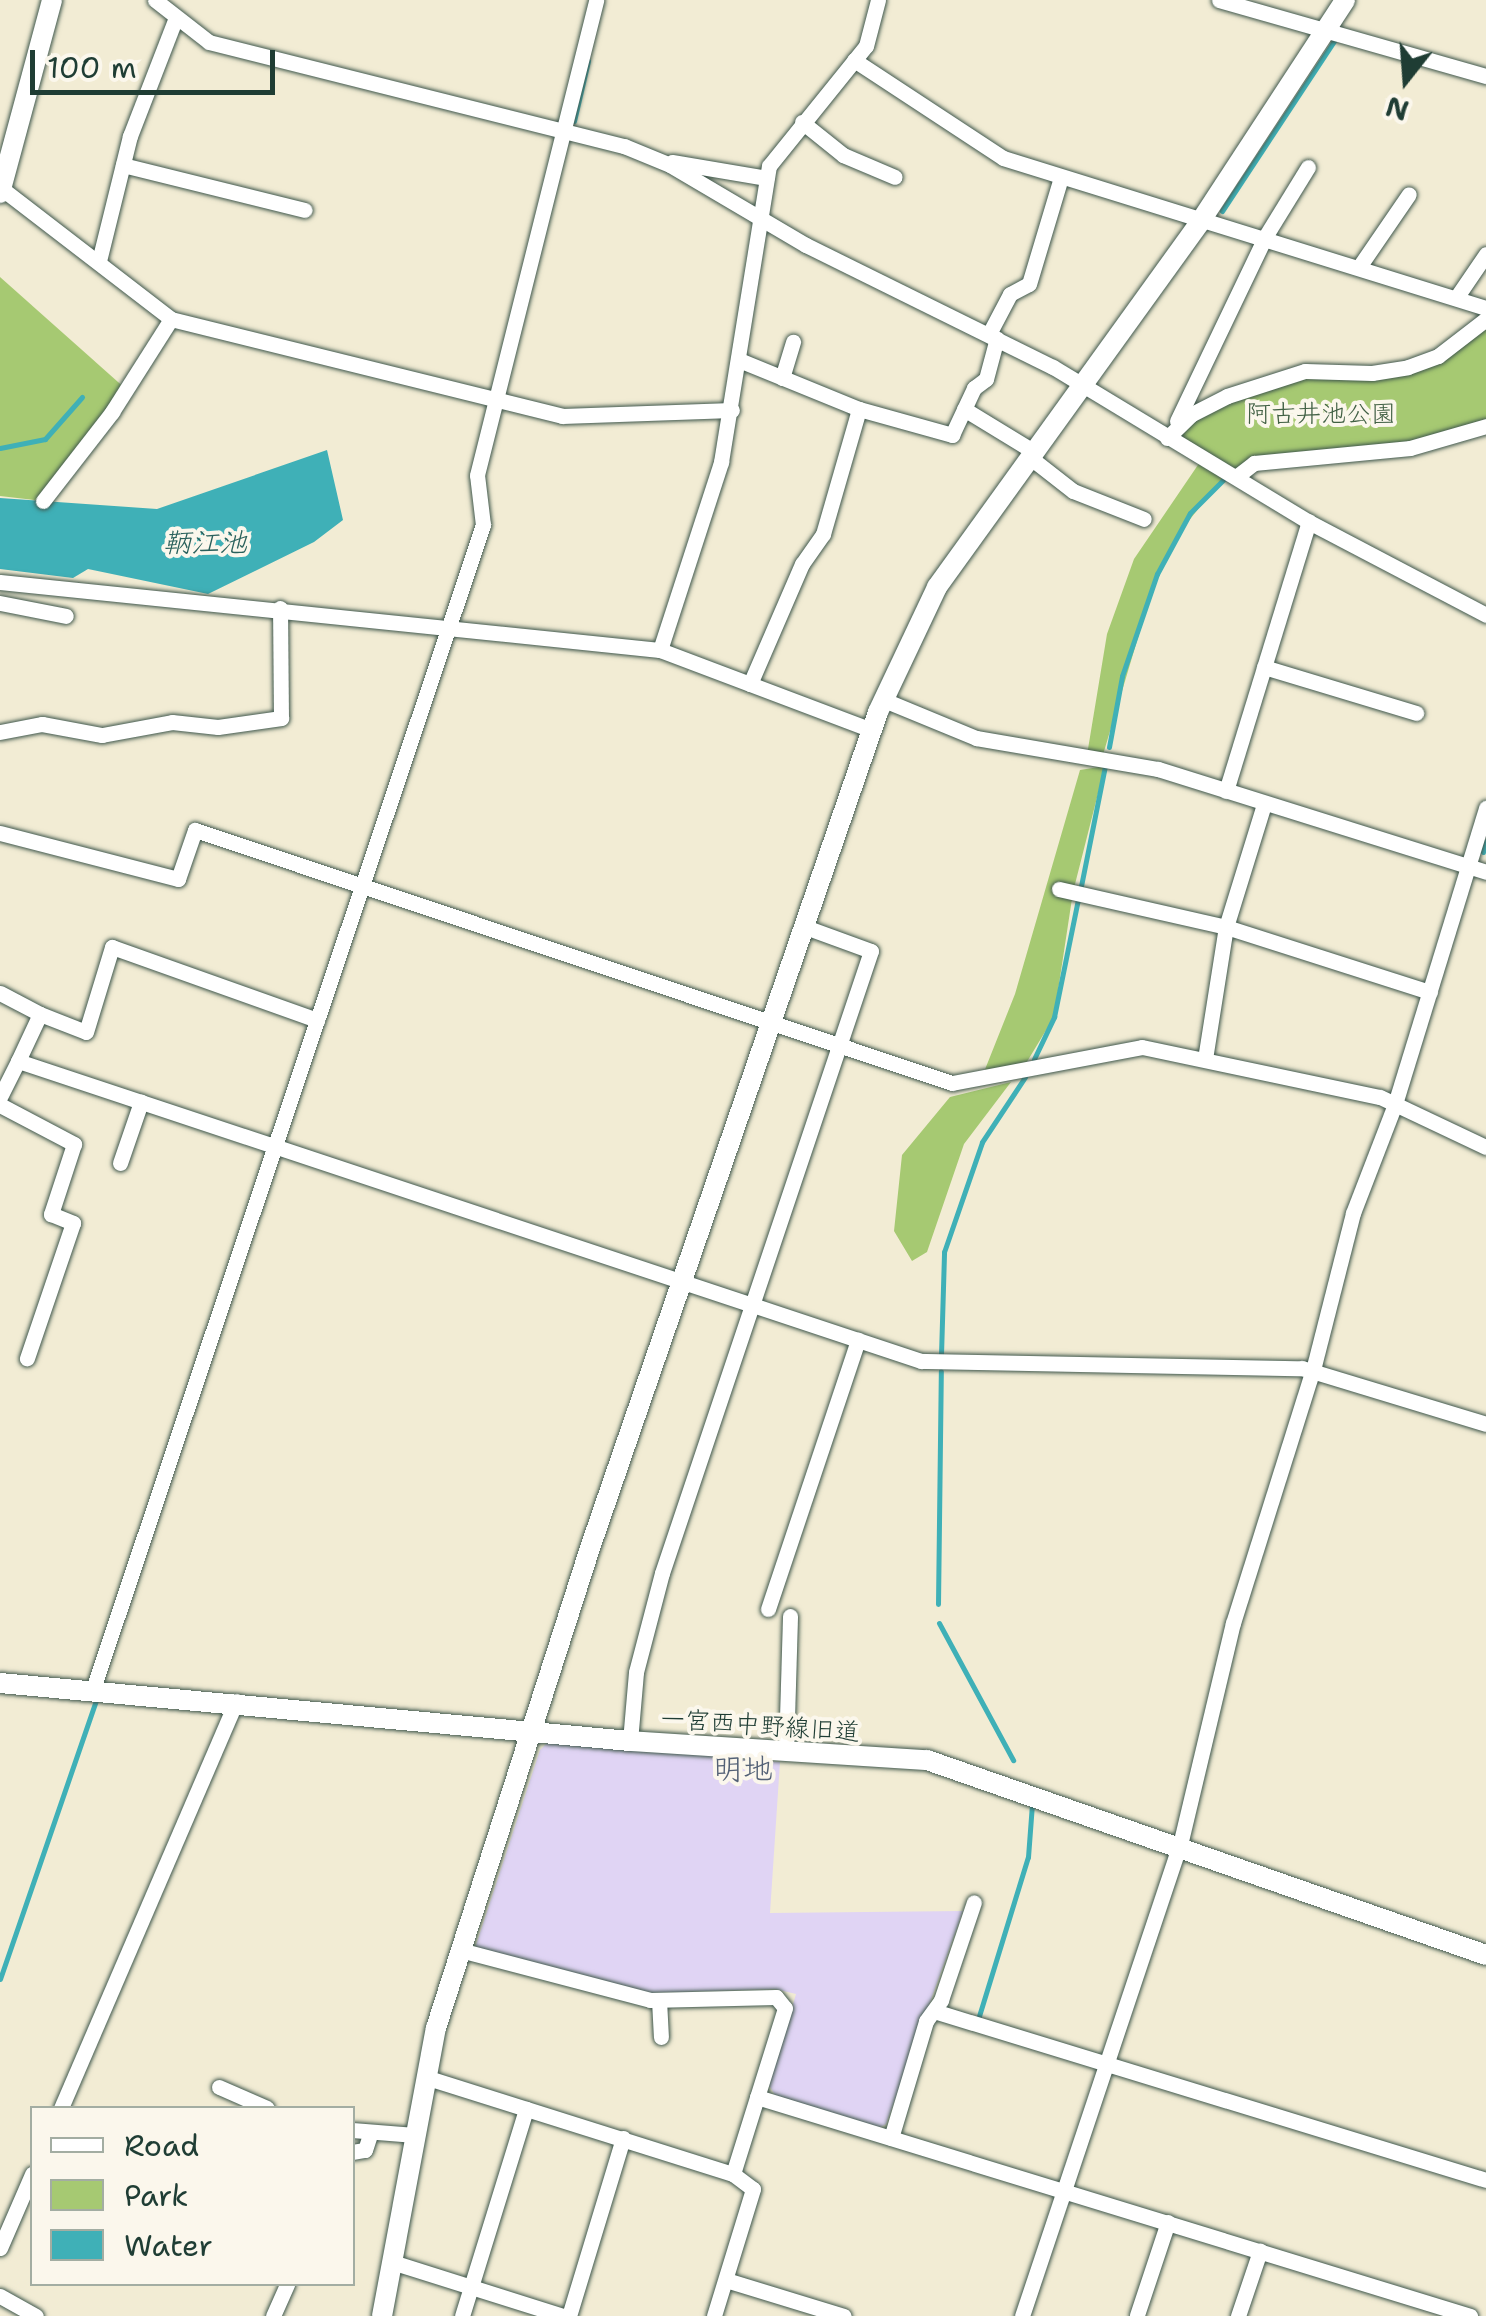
<!DOCTYPE html>
<meta charset="utf-8">
<style>
body{margin:0}
#map{position:relative;width:1486px;height:2316px;overflow:hidden;background:#f2ecd4;font-family:"Shantell Sans","Klee One",sans-serif}
div>[style]{position:absolute}
.built>*{inset:0;background:#e0d4f4}
.green>*{inset:0;background:#a6c972}
.water>*{inset:0;background:#3fb0b7}
.stream>*{height:5px;margin:-2.5px;padding:0 2.5px;transform-origin:2.5px;border-radius:2.5px;background:#3fb0b7}
.roads{filter:drop-shadow(0 0 2px #3f574c) drop-shadow(0 0 2px #3f574c)}
.minor>*{height:15px;margin:-7.5px;padding:0 7.5px;transform-origin:7.5px;border-radius:7.5px;background:#fff}
.tertiary>*{height:20px;margin:-10px;padding:0 10px;transform-origin:10px;border-radius:10px;background:#fff}
span{translate:-50% -50%;white-space:nowrap;text-align:center;line-height:1.15;-webkit-text-stroke:8px #fbf7ec;paint-order:stroke}
.park-label{font-size:25px;color:#416044}
.street-label{font-size:25px;color:#1f3d34}
.water-label{font-size:28px;color:#29605b;font-style:italic}
.quarter-label{font-size:30px;color:#536176}
.legend{position:absolute;left:30px;top:2106px;width:325px;height:180px;box-sizing:border-box;background:#fbf7ec;border:2px solid #a3ada2;margin:0;padding:12px 18px;list-style:none;font-size:30px;color:#1f3d34}
.legend li{display:flex;align-items:center;gap:20px;height:50px}
.legend b{width:50px;border:2px solid #a3ada2}
.north{position:absolute;left:1356px;top:30px;width:100px;height:100px;-webkit-text-stroke:8px #fbf7ec;paint-order:stroke;rotate:197deg;font-size:28px;font-weight:700;line-height:40px;text-align:center;color:#1f3d34}
.north::after{content:'';display:block;margin:auto;width:35px;height:45px;background:#1f3d34;clip-path:polygon(50% 0,100% 100%,50% 72%,0 100%)}
.scale{position:absolute;left:30px;top:50px;width:245px;height:45px;box-sizing:border-box;border:5px solid #1f3d34;border-top:0;padding-left:12px;font-size:30px;line-height:35px;white-space:nowrap;color:#1f3d34;-webkit-text-stroke:8px #fbf7ec;paint-order:stroke}
</style>
<div id="map">
<div class="built">
<div style="clip-path:polygon(549px 1741px,780px 1762px,770px 1913px,963px 1911px,886px 2124px,877px 2129px,775px 2095px,769px 2085px,796px 1994px,775px 1989px,648px 1993px,475px 1948px,540px 1750px)"></div>
</div>
<div class="green">
<div style="clip-path:polygon(0 277px,127px 390px,43px 501px,0 496px)"></div>
<div style="clip-path:polygon(1486px 319px,1486px 426px,1410px 448px,1227px 473px,1179px 533px,1157px 574px,1102px 758px,1087px 755px,1107px 634px,1134px 559px,1202px 459px,1167px 438px,1192px 414px,1267px 383px,1408px 367px)"></div>
<div style="clip-path:polygon(1105px 766px,1073px 892px,1054px 1017px,1022px 1070px,982px 1077px,1015px 994px,1080px 770px)"></div>
<div style="clip-path:polygon(1011px 1082px,964px 1144px,927px 1252px,912px 1261px,894px 1231px,902px 1155px,950px 1097px)"></div>
</div>
<div class="water">
<div style="clip-path:polygon(327px 450px,343px 520px,314px 542px,208px 594px,88px 569px,73px 578px,0 569px,0 498px,157px 509px)"></div>
</div>
<div class="stream">
<div style="left:574px;top:121px;width:62px;rotate:-76.9deg"></div>
<div style="left:1222px;top:211px;width:207px;rotate:-56.6deg"></div>
<div style="left:0;top:448px;width:46px;rotate:-11.3deg"></div>
<div style="left:45px;top:439px;width:56px;rotate:-48.6deg"></div>
<div style="left:1109px;top:747px;width:72px;rotate:-79.6deg"></div>
<div style="left:1122px;top:676px;width:108px;rotate:-71.1deg"></div>
<div style="left:1157px;top:574px;width:69px;rotate:-61.6deg"></div>
<div style="left:1190px;top:513px;width:47px;rotate:-45deg"></div>
<div style="left:1483px;top:852px;width:11px;rotate:-75deg"></div>
<div style="left:1080px;top:891px;width:127px;rotate:-78.7deg"></div>
<div style="left:1034px;top:1059px;width:47px;rotate:-64.5deg"></div>
<div style="left:1054px;top:1017px;width:120px;rotate:-78.5deg"></div>
<div style="left:941px;top:1355px;width:103px;rotate:-88.3deg"></div>
<div style="left:944px;top:1252px;width:116px;rotate:-70.9deg"></div>
<div style="left:982px;top:1142px;width:78px;rotate:-56.5deg"></div>
<div style="left:938px;top:1604px;width:233px;rotate:-89.3deg"></div>
<div style="left:939px;top:1623px;width:156px;rotate:61.6deg"></div>
<div style="left:0;top:1979px;width:295px;rotate:-71deg"></div>
<div style="left:979px;top:2016px;width:166px;rotate:-72.9deg"></div>
<div style="left:1028px;top:1857px;width:53px;rotate:-85.7deg"></div>
</div>
<div class="roads">
<div class="minor">
<div style="left:155px;top:0;width:68px;rotate:37.9deg"></div>
<div style="left:209px;top:42px;width:428px;rotate:14.1deg"></div>
<div style="left:624px;top:146px;width:50px;rotate:22.4deg"></div>
<div style="left:670px;top:165px;width:158px;rotate:30.5deg"></div>
<div style="left:806px;top:245px;width:275px;rotate:26.3deg"></div>
<div style="left:1053px;top:367px;width:299px;rotate:31.2deg"></div>
<div style="left:1309px;top:522px;width:200px;rotate:27.7deg"></div>
<div style="left:1219px;top:0;width:278px;rotate:15.9deg"></div>
<div style="left:854px;top:60px;width:178px;rotate:33.3deg"></div>
<div style="left:1003px;top:158px;width:506px;rotate:17.25deg"></div>
<div style="left:802px;top:122px;width:53px;rotate:38.8deg"></div>
<div style="left:843px;top:155px;width:56px;rotate:22.9deg"></div>
<div style="left:672px;top:162px;width:96px;rotate:9.6deg"></div>
<div style="left:123px;top:165px;width:187px;rotate:13.9deg"></div>
<div style="left:1px;top:188px;width:215px;rotate:37.6deg"></div>
<div style="left:171px;top:319px;width:403px;rotate:13.9deg"></div>
<div style="left:562px;top:416px;width:170px;rotate:-2deg"></div>
<div style="left:99px;top:261px;width:129px;rotate:-76.1deg"></div>
<div style="left:130px;top:136px;width:124px;rotate:-68.8deg"></div>
<div style="left:1359px;top:267px;width:88px;rotate:-55.6deg"></div>
<div style="left:1456px;top:298px;width:53px;rotate:-55.7deg"></div>
<div style="left:989px;top:334px;width:45px;rotate:-62.3deg"></div>
<div style="left:1010px;top:294px;width:21px;rotate:-28deg"></div>
<div style="left:1029px;top:284px;width:112px;rotate:-73.3deg"></div>
<div style="left:739px;top:360px;width:130px;rotate:22.2deg"></div>
<div style="left:859px;top:409px;width:97px;rotate:15.6deg"></div>
<div style="left:952px;top:435px;width:52px;rotate:-64.9deg"></div>
<div style="left:974px;top:388px;width:15px;rotate:-37deg"></div>
<div style="left:986px;top:379px;width:42px;rotate:-75deg"></div>
<div style="left:782px;top:378px;width:38px;rotate:-73deg"></div>
<div style="left:964px;top:409px;width:84px;rotate:31.4deg"></div>
<div style="left:1177px;top:421px;width:204px;rotate:-64.4deg"></div>
<div style="left:1265px;top:237px;width:82px;rotate:-58.4deg"></div>
<div style="left:1167px;top:438px;width:35px;rotate:-44deg"></div>
<div style="left:1192px;top:414px;width:39px;rotate:-27deg"></div>
<div style="left:1227px;top:396px;width:82px;rotate:-17.8deg"></div>
<div style="left:1305px;top:371px;width:67px;rotate:1.7deg"></div>
<div style="left:1372px;top:373px;width:36px;rotate:-9deg"></div>
<div style="left:1408px;top:367px;width:32px;rotate:-20deg"></div>
<div style="left:1438px;top:356px;width:61px;rotate:-37.6deg"></div>
<div style="left:1032px;top:459px;width:52px;rotate:38deg"></div>
<div style="left:1073px;top:491px;width:76px;rotate:21.5deg"></div>
<div style="left:1236px;top:477px;width:23px;rotate:-38deg"></div>
<div style="left:1254px;top:463px;width:157px;rotate:-5.5deg"></div>
<div style="left:1410px;top:448px;width:79px;rotate:-16.1deg"></div>
<div style="left:43px;top:501px;width:113px;rotate:-52.2deg"></div>
<div style="left:112px;top:412px;width:110px;rotate:-57.6deg"></div>
<div style="left:0;top:582px;width:663px;rotate:5.88deg"></div>
<div style="left:660px;top:650px;width:227px;rotate:20.7deg"></div>
<div style="left:0;top:603px;width:67px;rotate:11.1deg"></div>
<div style="left:660px;top:650px;width:198px;rotate:-72deg"></div>
<div style="left:721px;top:462px;width:300px;rotate:-80.8deg"></div>
<div style="left:769px;top:166px;width:154px;rotate:-51.1deg"></div>
<div style="left:866px;top:46px;width:48px;rotate:-75.4deg"></div>
<div style="left:1264px;top:667px;width:159px;rotate:16.8deg"></div>
<div style="left:750px;top:684px;width:131px;rotate:-66.6deg"></div>
<div style="left:802px;top:564px;width:37px;rotate:-55deg"></div>
<div style="left:823px;top:534px;width:130px;rotate:-73.9deg"></div>
<div style="left:884px;top:700px;width:100px;rotate:22.4deg"></div>
<div style="left:976px;top:738px;width:185px;rotate:9.7deg"></div>
<div style="left:1158px;top:769px;width:344px;rotate:17.4deg"></div>
<div style="left:0;top:732px;width:43px;rotate:-10.8deg"></div>
<div style="left:42px;top:724px;width:61px;rotate:10.4deg"></div>
<div style="left:102px;top:735px;width:71px;rotate:-10.5deg"></div>
<div style="left:172px;top:722px;width:46px;rotate:6.2deg"></div>
<div style="left:218px;top:727px;width:64px;rotate:-8.1deg"></div>
<div style="left:281px;top:718px;width:110px;rotate:-90.5deg"></div>
<div style="left:1226px;top:791px;width:282px;rotate:-72.9deg"></div>
<div style="left:0;top:833px;width:184px;rotate:14.5deg"></div>
<div style="left:178px;top:879px;width:52px;rotate:-70.9deg"></div>
<div style="left:195px;top:830px;width:798px;rotate:18.48deg"></div>
<div style="left:952px;top:1083px;width:193px;rotate:-10.7deg"></div>
<div style="left:1142px;top:1047px;width:243px;rotate:11.9deg"></div>
<div style="left:1380px;top:1097px;width:117px;rotate:25.3deg"></div>
<div style="left:1059px;top:889px;width:171px;rotate:12.8deg"></div>
<div style="left:1226px;top:927px;width:214px;rotate:17.7deg"></div>
<div style="left:0;top:993px;width:45px;rotate:27.7deg"></div>
<div style="left:40px;top:1014px;width:52px;rotate:115.1deg"></div>
<div style="left:18px;top:1061px;width:952px;rotate:18.38deg"></div>
<div style="left:921px;top:1361px;width:381px;rotate:1.1deg"></div>
<div style="left:1302px;top:1368px;width:192px;rotate:16.9deg"></div>
<div style="left:40px;top:1014px;width:49px;rotate:21.4deg"></div>
<div style="left:86px;top:1032px;width:89px;rotate:-73deg"></div>
<div style="left:112px;top:947px;width:218px;rotate:19.6deg"></div>
<div style="left:1205px;top:1059px;width:134px;rotate:-81deg"></div>
<div style="left:1226px;top:927px;width:129px;rotate:-72.8deg"></div>
<div style="left:0;top:1097px;width:40px;rotate:-63.4deg"></div>
<div style="left:0;top:1105px;width:84px;rotate:27.8deg"></div>
<div style="left:74px;top:1144px;width:74px;rotate:108.2deg"></div>
<div style="left:51px;top:1214px;width:24px;rotate:22deg"></div>
<div style="left:73px;top:1223px;width:143px;rotate:108.8deg"></div>
<div style="left:120px;top:1163px;width:65px;rotate:-71deg"></div>
<div style="left:768px;top:1609px;width:284px;rotate:-71.5deg"></div>
<div style="left:93px;top:1689px;width:1228px;rotate:-71.48deg"></div>
<div style="left:483px;top:525px;width:50px;rotate:-96.8deg"></div>
<div style="left:477px;top:475px;width:490px;rotate:-75.9deg"></div>
<div style="left:630px;top:1741px;width:69px;rotate:-85deg"></div>
<div style="left:636px;top:1672px;width:102px;rotate:-75.3deg"></div>
<div style="left:662px;top:1573px;width:656px;rotate:-71.43deg"></div>
<div style="left:871px;top:951px;width:70px;rotate:-160deg"></div>
<div style="left:786px;top:1752px;width:136px;rotate:-88.3deg"></div>
<div style="left:460px;top:1950px;width:196px;rotate:14.7deg"></div>
<div style="left:650px;top:2000px;width:126px;rotate:-1.4deg"></div>
<div style="left:776px;top:1997px;width:14px;rotate:51deg"></div>
<div style="left:785px;top:2008px;width:174px;rotate:107.4deg"></div>
<div style="left:733px;top:2174px;width:25px;rotate:37deg"></div>
<div style="left:753px;top:2189px;width:133px;rotate:107.1deg"></div>
<div style="left:659px;top:2000px;width:37px;rotate:87deg"></div>
<div style="left:934px;top:2011px;width:577px;rotate:17.02deg"></div>
<div style="left:425px;top:2077px;width:323px;rotate:17.5deg"></div>
<div style="left:219px;top:2087px;width:52px;rotate:23.6deg"></div>
<div style="left:757px;top:2097px;width:746px;rotate:17.07deg"></div>
<div style="left:61px;top:2108px;width:443px;rotate:-66.7deg"></div>
<div style="left:352px;top:2130px;width:63px;rotate:4.5deg"></div>
<div style="left:891px;top:2138px;width:122px;rotate:-73.3deg"></div>
<div style="left:926px;top:2021px;width:26px;rotate:-54deg"></div>
<div style="left:941px;top:2000px;width:103px;rotate:-71.4deg"></div>
<div style="left:352px;top:2152px;width:13px;rotate:-9deg"></div>
<div style="left:365px;top:2150px;width:19px;rotate:-72deg"></div>
<div style="left:0;top:2248px;width:81px;rotate:-66.6deg"></div>
<div style="left:392px;top:2262px;width:179px;rotate:17.5deg"></div>
<div style="left:726px;top:2280px;width:123px;rotate:17deg"></div>
<div style="left:0;top:2296px;width:41px;rotate:29.1deg"></div>
<div style="left:1137px;top:2315px;width:98px;rotate:-71.6deg"></div>
<div style="left:273px;top:2316px;width:35px;rotate:-66deg"></div>
<div style="left:462px;top:2316px;width:217px;rotate:-72.8deg"></div>
<div style="left:569px;top:2316px;width:186px;rotate:-73.1deg"></div>
<div style="left:1022px;top:2316px;width:497px;rotate:-71.5deg"></div>
<div style="left:1180px;top:1845px;width:228px;rotate:-76.6deg"></div>
<div style="left:1233px;top:1623px;width:265px;rotate:-72.5deg"></div>
<div style="left:1313px;top:1370px;width:162px;rotate:-75.7deg"></div>
<div style="left:1353px;top:1213px;width:117px;rotate:-68.9deg"></div>
<div style="left:1395px;top:1104px;width:310px;rotate:-72.9deg"></div>
<div style="left:1238px;top:2316px;width:69px;rotate:-71.3deg"></div>
</div>
<div class="tertiary">
<div style="left:0;top:193px;width:200px;rotate:-74.9deg"></div>
<div style="left:0;top:1683px;width:633px;rotate:5.26deg"></div>
<div style="left:630px;top:1741px;width:298px;rotate:3.7deg"></div>
<div style="left:927px;top:1760px;width:592px;rotate:19.23deg"></div>
<div style="left:382px;top:2316px;width:293px;rotate:-79.4deg"></div>
<div style="left:436px;top:2028px;width:504px;rotate:-72.21deg"></div>
<div style="left:590px;top:1548px;width:884px;rotate:-70.99deg"></div>
<div style="left:878px;top:712px;width:138px;rotate:-64.7deg"></div>
<div style="left:937px;top:587px;width:450px;rotate:-54.2deg"></div>
<div style="left:1200px;top:222px;width:265px;rotate:-56.8deg"></div>
</div>
</div>
<div class="park-label">
<span style="left:1321px;top:413px">阿古井池公園</span>
</div>
<div class="street-label">
<span style="left:760px;top:1725px;rotate:4deg">一宮西中野線旧道</span>
</div>
<div class="water-label">
<span style="left:205px;top:542px">鞆江池</span>
</div>
<div class="quarter-label">
<span style="left:743px;top:1769px">明地</span>
</div>
<ul class="legend">
<li><b style="height:12px;background:#fff"></b>Road</li>
<li><b style="height:28px;background:#a6c972"></b>Park</li>
<li><b style="height:28px;background:#3fb0b7"></b>Water</li>
</ul>
<div class="north">N</div>
<div class="scale">100 m</div>
</div>
